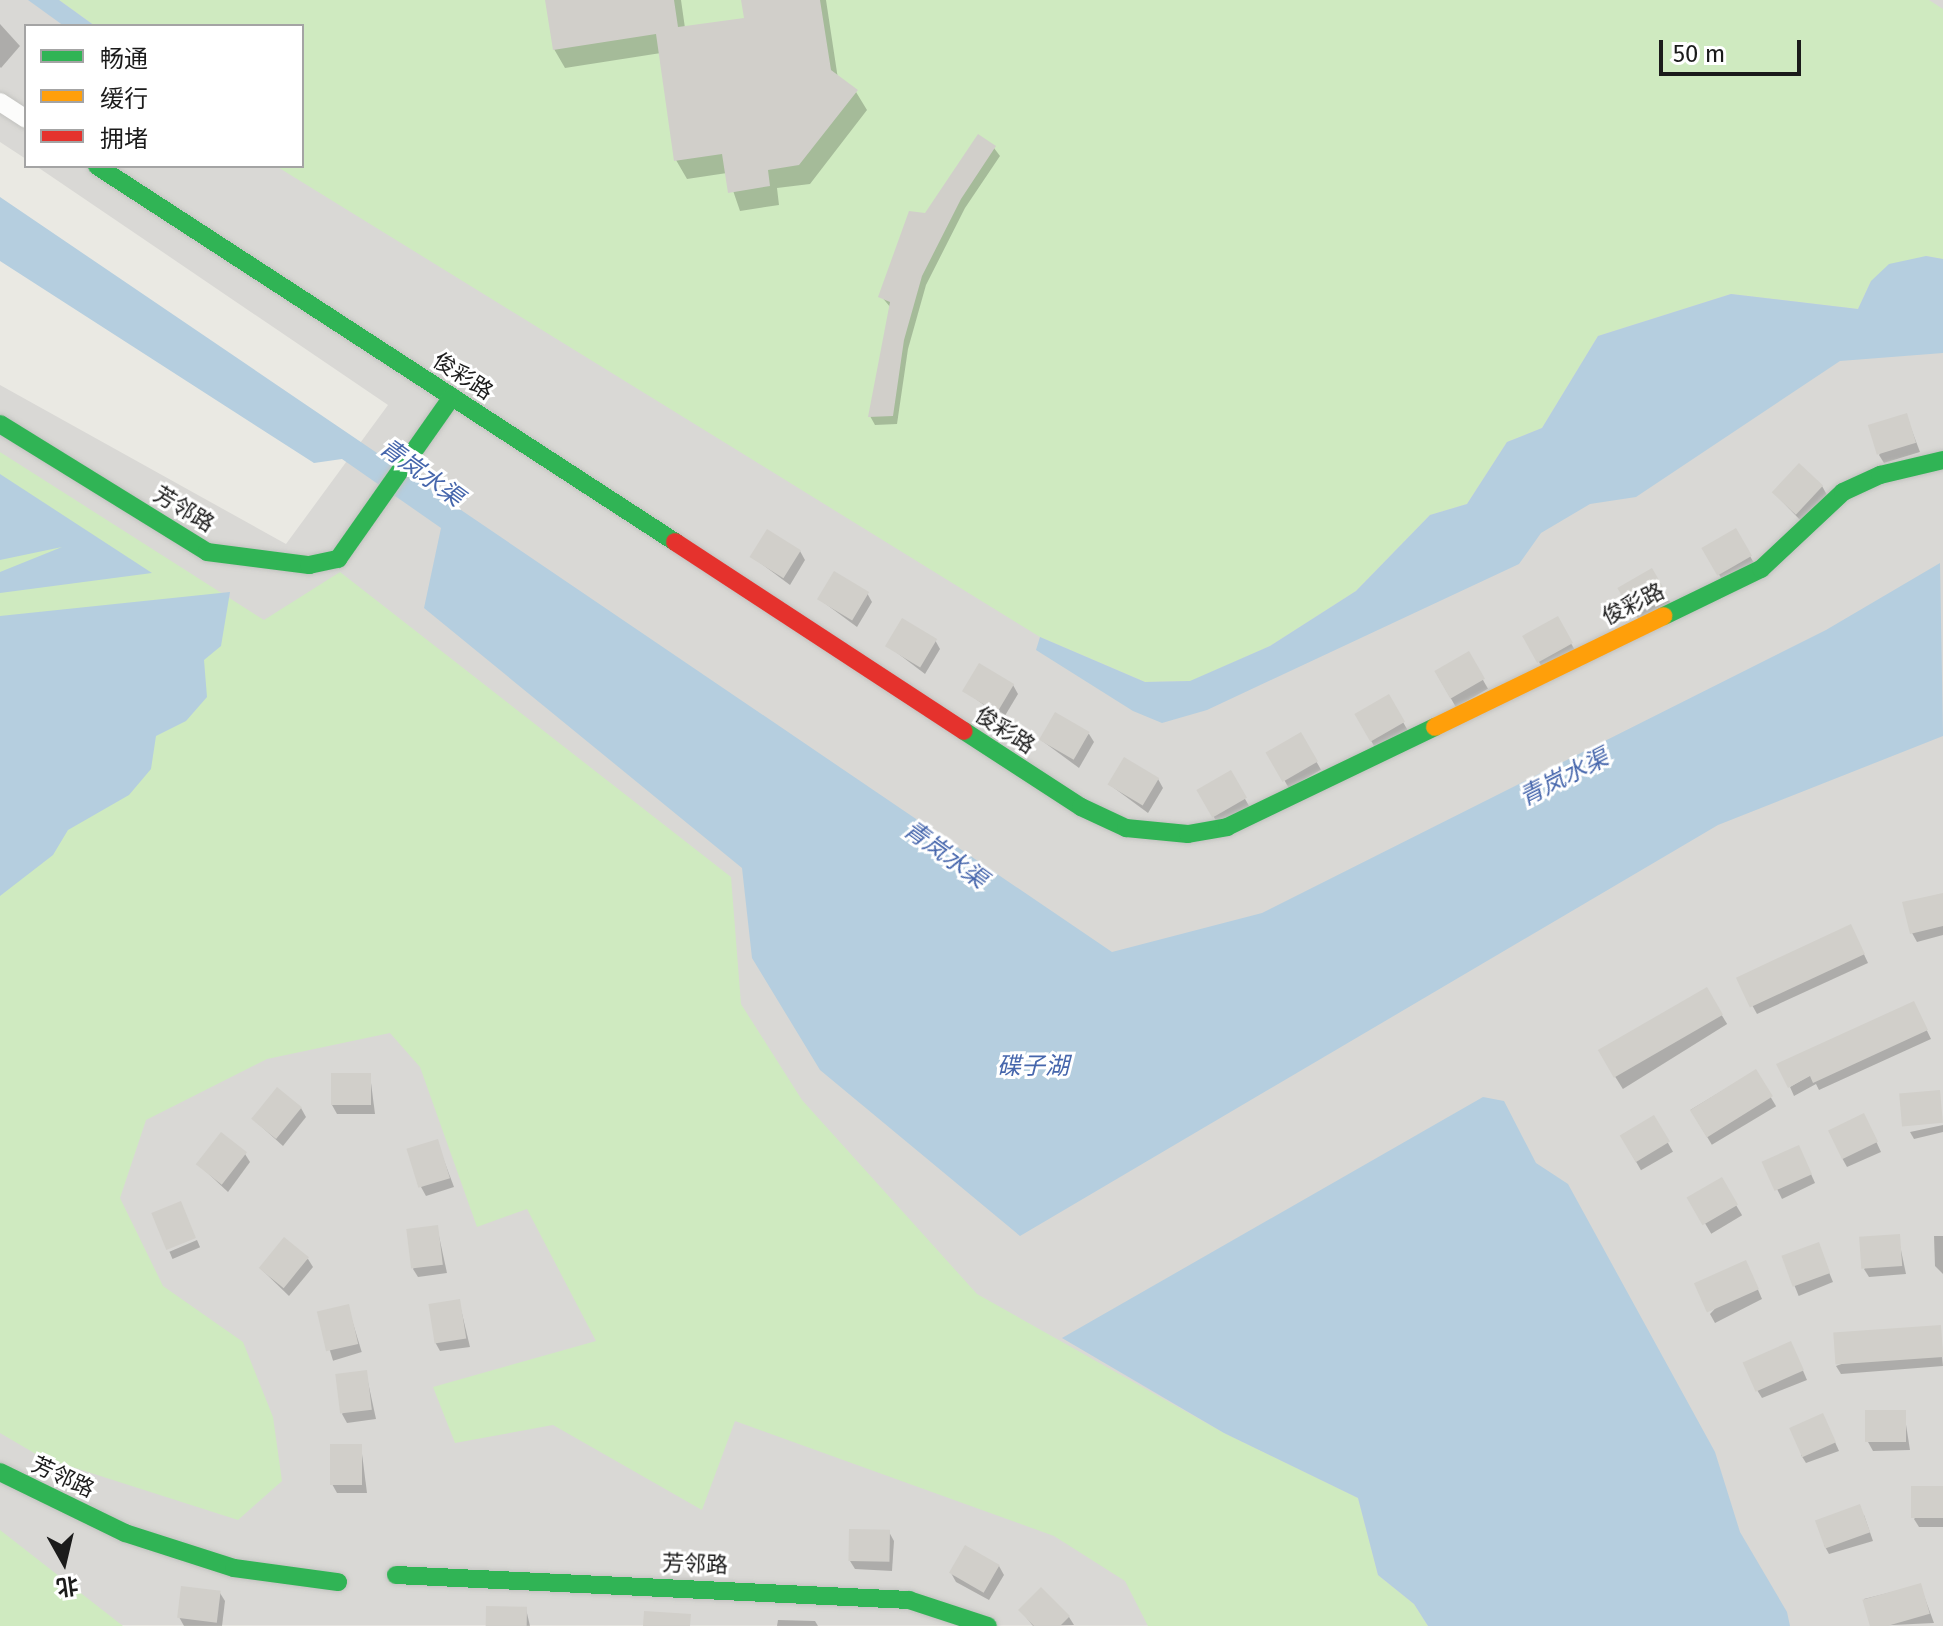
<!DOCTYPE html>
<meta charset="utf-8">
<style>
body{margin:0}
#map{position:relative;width:1943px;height:1626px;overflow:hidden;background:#eae9e3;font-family:"Fira Sans","Noto Sans SC",sans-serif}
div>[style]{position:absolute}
.residential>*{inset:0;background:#d9d8d5}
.grass>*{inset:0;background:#cfeac0}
.water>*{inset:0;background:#b5cedf}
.shadow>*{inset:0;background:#0003;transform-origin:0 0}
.building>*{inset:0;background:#d1cfca;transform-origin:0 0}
.roads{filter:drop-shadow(0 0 2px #c2c2bf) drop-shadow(0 0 2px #c2c2bf)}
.street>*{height:18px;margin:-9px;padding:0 9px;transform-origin:9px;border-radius:9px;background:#fcfcfb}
.fast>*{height:18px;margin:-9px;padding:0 9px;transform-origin:9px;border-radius:9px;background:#30b455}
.slow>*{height:18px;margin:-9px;padding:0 9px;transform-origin:9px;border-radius:9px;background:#ff9f0a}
.jam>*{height:18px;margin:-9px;padding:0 9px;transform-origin:9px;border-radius:9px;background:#e5322d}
span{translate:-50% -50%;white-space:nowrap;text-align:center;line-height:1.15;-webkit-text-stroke:6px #fff;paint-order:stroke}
.street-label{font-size:22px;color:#1b1b1b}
.water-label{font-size:24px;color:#4666ac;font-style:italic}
.legend{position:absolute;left:24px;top:24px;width:280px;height:144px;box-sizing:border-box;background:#fff;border:2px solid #a4a4a4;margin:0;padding:10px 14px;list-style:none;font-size:24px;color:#1b1b1b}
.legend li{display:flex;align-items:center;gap:16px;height:40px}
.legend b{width:40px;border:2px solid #a4a4a4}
.north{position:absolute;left:24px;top:1522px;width:80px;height:80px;-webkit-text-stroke:6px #fff;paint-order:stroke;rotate:172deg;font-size:22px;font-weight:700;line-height:32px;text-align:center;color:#1b1b1b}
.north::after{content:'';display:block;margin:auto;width:28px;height:36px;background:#1b1b1b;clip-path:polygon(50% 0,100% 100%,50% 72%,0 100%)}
.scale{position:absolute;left:1659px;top:40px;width:142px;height:36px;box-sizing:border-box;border:4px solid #1b1b1b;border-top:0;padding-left:10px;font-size:24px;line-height:28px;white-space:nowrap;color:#1b1b1b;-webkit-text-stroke:6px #fff;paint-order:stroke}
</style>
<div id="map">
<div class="residential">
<div style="clip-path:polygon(0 0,1943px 0,1943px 1626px,0 1625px,0 385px,286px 544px,388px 405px,36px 166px,302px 166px,302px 26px,26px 26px,26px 159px,0 142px)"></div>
</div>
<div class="grass">
<div style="clip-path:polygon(59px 0,1929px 0,1943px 9px,1943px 259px,1926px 256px,1871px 281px,1858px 309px,1731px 294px,1598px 336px,1542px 428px,1507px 442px,1467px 504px,1430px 515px,1356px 591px,1270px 646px,1191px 681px,1145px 682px,1040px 637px,276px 166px,302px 166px,302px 26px,95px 26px)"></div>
<div style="clip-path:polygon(0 452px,264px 620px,340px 572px,731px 877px,741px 1004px,802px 1100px,977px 1294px,1224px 1433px,1358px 1498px,1378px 1575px,1414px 1604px,1428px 1626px,1148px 1626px,1125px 1581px,1054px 1536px,735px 1421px,702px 1510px,553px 1425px,455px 1443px,433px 1387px,596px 1341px,527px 1209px,477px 1227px,420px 1067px,390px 1033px,267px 1059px,146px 1120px,120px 1198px,163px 1286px,243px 1342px,273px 1417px,282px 1481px,238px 1520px,41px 1457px,0 1433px)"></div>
<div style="clip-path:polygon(0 1530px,123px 1626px,0 1626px)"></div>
</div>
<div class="water">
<div style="clip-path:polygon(28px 0,59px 0,95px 26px,64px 26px)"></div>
<div style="clip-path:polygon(0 197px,1112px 952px,1262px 913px,1826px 630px,1940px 563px,1943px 736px,1718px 825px,1020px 1236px,820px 1070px,752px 958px,742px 868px,424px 608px,441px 528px,342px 459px,314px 463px,0 261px)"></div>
<div style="clip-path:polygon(1926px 256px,1943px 259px,1943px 353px,1840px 361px,1636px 497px,1590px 504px,1541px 533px,1519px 564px,1207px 710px,1162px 723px,1133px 711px,1036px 650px,1040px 637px,1145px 682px,1190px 681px,1270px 646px,1356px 591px,1430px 515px,1467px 504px,1507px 442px,1542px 428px,1598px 336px,1731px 294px,1858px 309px,1871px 281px,1889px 264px)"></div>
<div style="clip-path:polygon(0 474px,152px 573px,0 593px,0 572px,62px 547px,0 560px)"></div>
<div style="clip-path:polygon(230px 592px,221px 646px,204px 660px,207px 697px,186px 721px,156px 736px,151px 769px,129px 795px,68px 830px,53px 855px,0 896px,0 616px)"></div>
<div style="clip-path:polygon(1483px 1097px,1504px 1101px,1536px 1163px,1568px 1184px,1715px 1452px,1740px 1532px,1787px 1612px,1790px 1626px,1428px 1626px,1414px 1604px,1378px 1575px,1358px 1498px,1224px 1433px,1062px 1338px)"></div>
</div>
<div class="shadow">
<div style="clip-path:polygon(547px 0,681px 0,685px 28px,746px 20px,743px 0,826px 0,838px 79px,856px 92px,867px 110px,810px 184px,777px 188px,779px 205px,740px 211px,727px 173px,687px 179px,676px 160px,661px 53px,565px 68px,554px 49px)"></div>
<div style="clip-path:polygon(0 24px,20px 46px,1px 68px,0 67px)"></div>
<div style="clip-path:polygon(994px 148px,1000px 156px,965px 208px,926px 285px,908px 349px,897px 424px,875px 425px,870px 416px,891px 308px,881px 296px,926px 215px)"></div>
<div style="clip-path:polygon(1906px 415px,1920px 452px,1884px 463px,1879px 455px)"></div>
<div style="clip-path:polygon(1822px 486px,1827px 495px,1802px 522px,1774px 493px)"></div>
<div style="left:1735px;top:530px;width:40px;height:36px;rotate:60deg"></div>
<div style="clip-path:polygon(800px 551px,805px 560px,790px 585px,752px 557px)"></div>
<div style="left:1651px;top:570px;width:41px;height:36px;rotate:59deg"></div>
<div style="clip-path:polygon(867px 593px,872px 602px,857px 627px,819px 599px)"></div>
<div style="left:1557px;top:619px;width:38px;height:37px;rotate:60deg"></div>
<div style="clip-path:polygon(935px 640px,940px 649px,925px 674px,888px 646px)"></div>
<div style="left:1468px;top:654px;width:40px;height:37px;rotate:60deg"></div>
<div style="clip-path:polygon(1013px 685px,1018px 694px,1003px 719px,965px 691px)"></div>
<div style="left:1388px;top:696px;width:40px;height:37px;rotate:60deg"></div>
<div style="clip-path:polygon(1089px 734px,1094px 742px,1079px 768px,1041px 740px)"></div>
<div style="left:1301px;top:735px;width:40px;height:37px;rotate:60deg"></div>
<div style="left:1230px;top:773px;width:39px;height:36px;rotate:60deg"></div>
<div style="clip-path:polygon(1158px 779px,1163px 788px,1148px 813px,1110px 785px)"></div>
<div style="clip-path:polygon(1943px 895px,1943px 935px,1917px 942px,1912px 933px)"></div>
<div style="clip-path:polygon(1855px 935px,1868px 963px,1757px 1014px,1752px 1005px)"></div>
<div style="left:1706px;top:990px;width:40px;height:123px;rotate:58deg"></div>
<div style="clip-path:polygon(1918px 1012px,1931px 1039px,1819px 1090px,1816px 1084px,1794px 1096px,1790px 1087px)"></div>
<div style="left:1755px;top:1071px;width:41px;height:75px;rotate:59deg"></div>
<div style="clip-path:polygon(370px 1075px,375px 1114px,337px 1114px,332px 1105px)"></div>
<div style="clip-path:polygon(301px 1108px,306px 1117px,283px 1146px,254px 1120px)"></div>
<div style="left:1653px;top:1117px;width:40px;height:37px;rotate:60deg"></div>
<div style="clip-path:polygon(1868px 1124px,1881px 1152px,1847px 1167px,1842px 1158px)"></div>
<div style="clip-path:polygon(1943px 1125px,1943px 1132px,1914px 1139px,1910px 1132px)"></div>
<div style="clip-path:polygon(437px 1142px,454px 1187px,426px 1196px,421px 1187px)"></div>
<div style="clip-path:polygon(245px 1154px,250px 1162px,228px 1192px,199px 1165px)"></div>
<div style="clip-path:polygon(1803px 1156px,1815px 1183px,1782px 1199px,1764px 1163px)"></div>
<div style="left:1721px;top:1180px;width:41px;height:36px;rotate:59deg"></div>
<div style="clip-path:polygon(437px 1227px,447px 1273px,418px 1277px,413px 1269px)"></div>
<div style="clip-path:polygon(1898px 1236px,1906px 1274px,1869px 1277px,1864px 1269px)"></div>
<div style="clip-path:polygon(1934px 1236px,1943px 1236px,1943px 1274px,1935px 1266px)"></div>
<div style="left:197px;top:1240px;width:8px;height:30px;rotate:67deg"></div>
<div style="left:1818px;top:1245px;width:40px;height:37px;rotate:68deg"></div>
<div style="clip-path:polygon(308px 1259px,313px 1267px,289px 1296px,260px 1268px)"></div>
<div style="clip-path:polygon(1750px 1271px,1762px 1299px,1715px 1323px,1710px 1314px)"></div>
<div style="clip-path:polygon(459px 1301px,470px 1347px,440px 1351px,435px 1342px)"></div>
<div style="left:348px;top:1307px;width:47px;height:30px;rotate:73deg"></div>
<div style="clip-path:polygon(1939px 1327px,1943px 1366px,1841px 1374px,1836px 1366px)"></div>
<div style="clip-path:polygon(1795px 1352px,1807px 1380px,1762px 1398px,1757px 1390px)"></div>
<div style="clip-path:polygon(366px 1373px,376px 1419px,347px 1423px,342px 1414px)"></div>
<div style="clip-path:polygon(1904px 1412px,1910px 1450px,1873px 1451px,1868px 1442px)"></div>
<div style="clip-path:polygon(1827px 1424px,1839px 1451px,1806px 1463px,1801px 1455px)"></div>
<div style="clip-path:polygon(361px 1446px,367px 1493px,337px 1493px,332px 1484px)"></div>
<div style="clip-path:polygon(1943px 1488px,1943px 1527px,1919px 1527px,1914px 1519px)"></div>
<div style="clip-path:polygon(1864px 1515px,1873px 1541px,1829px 1554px,1824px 1545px)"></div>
<div style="clip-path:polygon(889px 1532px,894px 1541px,892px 1571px,855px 1569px,850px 1561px)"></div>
<div style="clip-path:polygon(999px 1566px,1004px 1575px,989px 1600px,956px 1582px,951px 1573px)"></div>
<div style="clip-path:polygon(1920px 1585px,1934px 1623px,1872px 1626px,1864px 1599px)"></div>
<div style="clip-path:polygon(220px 1593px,225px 1601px,222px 1626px,184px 1626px,179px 1617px)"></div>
<div style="clip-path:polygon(526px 1609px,530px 1626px,487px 1626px)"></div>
<div style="clip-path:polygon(1021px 1611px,1069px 1617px,1074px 1625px,1033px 1626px)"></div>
<div style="clip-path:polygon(778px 1620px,815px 1621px,818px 1626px,777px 1626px)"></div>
</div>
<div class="building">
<div style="clip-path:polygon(545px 0,674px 0,678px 27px,744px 18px,741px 0,820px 0,831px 70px,858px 90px,799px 165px,768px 170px,770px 186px,728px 193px,722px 154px,674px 161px,656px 34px,553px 50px)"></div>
<div style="clip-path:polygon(978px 134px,996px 146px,961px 199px,922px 276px,904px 340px,893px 416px,868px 417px,890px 302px,878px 297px,909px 211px,925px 213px)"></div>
<div style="left:1907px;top:413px;width:31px;height:41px;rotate:73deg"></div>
<div style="left:1799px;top:463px;width:33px;height:40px;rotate:43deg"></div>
<div style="left:1736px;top:528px;width:32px;height:40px;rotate:60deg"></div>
<div style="left:767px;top:529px;width:40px;height:33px;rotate:32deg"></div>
<div style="left:1652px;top:568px;width:32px;height:40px;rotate:60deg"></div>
<div style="left:834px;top:571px;width:41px;height:33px;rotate:31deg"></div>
<div style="left:1558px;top:616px;width:31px;height:41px;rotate:61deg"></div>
<div style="left:902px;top:618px;width:41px;height:33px;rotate:31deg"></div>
<div style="left:1469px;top:651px;width:32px;height:40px;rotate:60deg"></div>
<div style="left:979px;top:663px;width:41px;height:33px;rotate:31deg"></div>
<div style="left:1389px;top:694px;width:32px;height:40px;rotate:60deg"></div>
<div style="left:1055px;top:712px;width:40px;height:32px;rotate:30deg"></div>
<div style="left:1301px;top:732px;width:34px;height:41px;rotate:60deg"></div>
<div style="left:1124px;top:757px;width:41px;height:32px;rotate:31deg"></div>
<div style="left:1231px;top:770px;width:32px;height:40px;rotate:60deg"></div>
<div style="clip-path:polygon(1943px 893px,1943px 926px,1910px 934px,1902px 902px)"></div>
<div style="left:1851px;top:924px;width:33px;height:127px;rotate:65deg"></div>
<div style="left:1707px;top:987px;width:32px;height:126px;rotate:60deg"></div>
<div style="clip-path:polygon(1914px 1001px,1928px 1030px,1813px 1083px,1810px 1076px,1788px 1088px,1776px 1064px)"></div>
<div style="left:1756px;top:1069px;width:32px;height:78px;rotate:58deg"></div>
<div style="left:331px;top:1073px;width:40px;height:32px"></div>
<div style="left:277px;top:1087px;width:32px;height:41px;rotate:39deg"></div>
<div style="left:1940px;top:1090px;width:33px;height:41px;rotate:85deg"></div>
<div style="left:1864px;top:1113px;width:32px;height:40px;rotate:64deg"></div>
<div style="left:1654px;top:1115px;width:31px;height:40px;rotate:59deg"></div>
<div style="left:221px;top:1132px;width:33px;height:41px;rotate:38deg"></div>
<div style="left:438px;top:1139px;width:41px;height:33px;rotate:73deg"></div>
<div style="left:1799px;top:1145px;width:32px;height:41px;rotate:66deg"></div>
<div style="left:1722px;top:1177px;width:32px;height:41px;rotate:60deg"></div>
<div style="left:181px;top:1201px;width:40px;height:32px;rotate:68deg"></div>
<div style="left:438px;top:1225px;width:40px;height:32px;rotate:83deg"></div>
<div style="left:1900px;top:1234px;width:32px;height:41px;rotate:86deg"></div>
<div style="left:284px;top:1237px;width:32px;height:40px;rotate:39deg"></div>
<div style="left:1819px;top:1242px;width:33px;height:40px;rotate:70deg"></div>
<div style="left:1746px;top:1260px;width:32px;height:57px;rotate:66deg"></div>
<div style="left:460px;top:1299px;width:40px;height:32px;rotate:81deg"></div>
<div style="left:349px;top:1304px;width:41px;height:33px;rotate:77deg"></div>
<div style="left:1941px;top:1325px;width:32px;height:108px;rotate:86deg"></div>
<div style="left:1791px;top:1341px;width:32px;height:53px;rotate:66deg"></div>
<div style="left:367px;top:1370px;width:40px;height:32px;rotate:83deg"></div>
<div style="left:1906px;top:1410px;width:32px;height:41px;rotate:90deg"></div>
<div style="left:1823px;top:1413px;width:32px;height:37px;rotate:66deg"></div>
<div style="left:330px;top:1444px;width:32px;height:41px"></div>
<div style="left:1943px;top:1486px;width:32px;height:32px;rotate:90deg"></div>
<div style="left:1860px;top:1504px;width:30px;height:48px;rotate:70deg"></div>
<div style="left:849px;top:1529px;width:41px;height:32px;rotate:1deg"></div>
<div style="left:965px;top:1545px;width:40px;height:32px;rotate:30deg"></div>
<div style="left:1921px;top:1583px;width:32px;height:61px;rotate:74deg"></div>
<div style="left:181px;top:1586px;width:40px;height:32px;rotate:7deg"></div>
<div style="clip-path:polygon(1041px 1587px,1070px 1616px,1060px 1626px,1034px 1626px,1018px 1610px)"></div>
<div style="left:486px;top:1606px;width:41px;height:20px;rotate:1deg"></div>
<div style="clip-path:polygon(644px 1611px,691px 1614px,690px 1626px,643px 1626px)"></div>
</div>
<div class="roads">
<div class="street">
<div style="left:0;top:102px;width:31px;rotate:33deg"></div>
</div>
<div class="fast">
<div style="left:97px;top:166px;width:690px;rotate:33.04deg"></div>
<div style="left:0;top:424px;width:243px;rotate:31.7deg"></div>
<div style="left:207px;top:552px;width:103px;rotate:7.3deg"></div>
<div style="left:309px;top:565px;width:30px;rotate:-12deg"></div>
<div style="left:338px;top:559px;width:198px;rotate:-54.9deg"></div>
<div style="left:1664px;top:616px;width:108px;rotate:-25.9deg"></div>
<div style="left:1761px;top:569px;width:112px;rotate:-43.2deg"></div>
<div style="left:1843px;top:492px;width:41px;rotate:-24.7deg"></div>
<div style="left:1880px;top:475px;width:65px;rotate:-13.4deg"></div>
<div style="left:964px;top:731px;width:140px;rotate:33deg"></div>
<div style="left:1081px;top:807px;width:50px;rotate:25deg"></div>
<div style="left:1126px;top:828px;width:62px;rotate:5.5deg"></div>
<div style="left:1188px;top:834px;width:40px;rotate:-10deg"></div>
<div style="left:1227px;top:827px;width:231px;rotate:-25.7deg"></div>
<div style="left:0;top:1472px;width:139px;rotate:26deg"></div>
<div style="left:125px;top:1533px;width:114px;rotate:17.8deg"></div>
<div style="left:234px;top:1568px;width:105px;rotate:7.7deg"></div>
<div style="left:396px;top:1575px;width:514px;rotate:2.79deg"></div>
<div style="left:909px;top:1600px;width:83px;rotate:18.2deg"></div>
</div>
<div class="slow">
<div style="left:1435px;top:727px;width:254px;rotate:-25.9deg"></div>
</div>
<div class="jam">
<div style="left:675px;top:542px;width:345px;rotate:33.2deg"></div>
</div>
</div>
<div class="street-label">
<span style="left:463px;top:376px;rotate:33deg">俊彩路</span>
<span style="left:184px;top:509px;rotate:31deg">芳邻路</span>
<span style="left:1633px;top:604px;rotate:-26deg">俊彩路</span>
<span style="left:1005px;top:730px;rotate:33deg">俊彩路</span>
<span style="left:63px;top:1477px;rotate:25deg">芳邻路</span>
<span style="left:695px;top:1564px;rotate:2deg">芳邻路</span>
</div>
<div class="water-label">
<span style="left:421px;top:473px;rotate:36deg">青岚水渠</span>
<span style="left:1564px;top:778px;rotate:-27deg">青岚水渠</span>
<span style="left:945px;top:855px;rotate:36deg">青岚水渠</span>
<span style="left:1033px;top:1067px">碟子湖</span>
</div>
<ul class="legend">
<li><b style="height:10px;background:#30b455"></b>畅通</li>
<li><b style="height:10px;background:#ff9f0a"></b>缓行</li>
<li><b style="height:10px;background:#e5322d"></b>拥堵</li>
</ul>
<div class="north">北</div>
<div class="scale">50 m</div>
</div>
